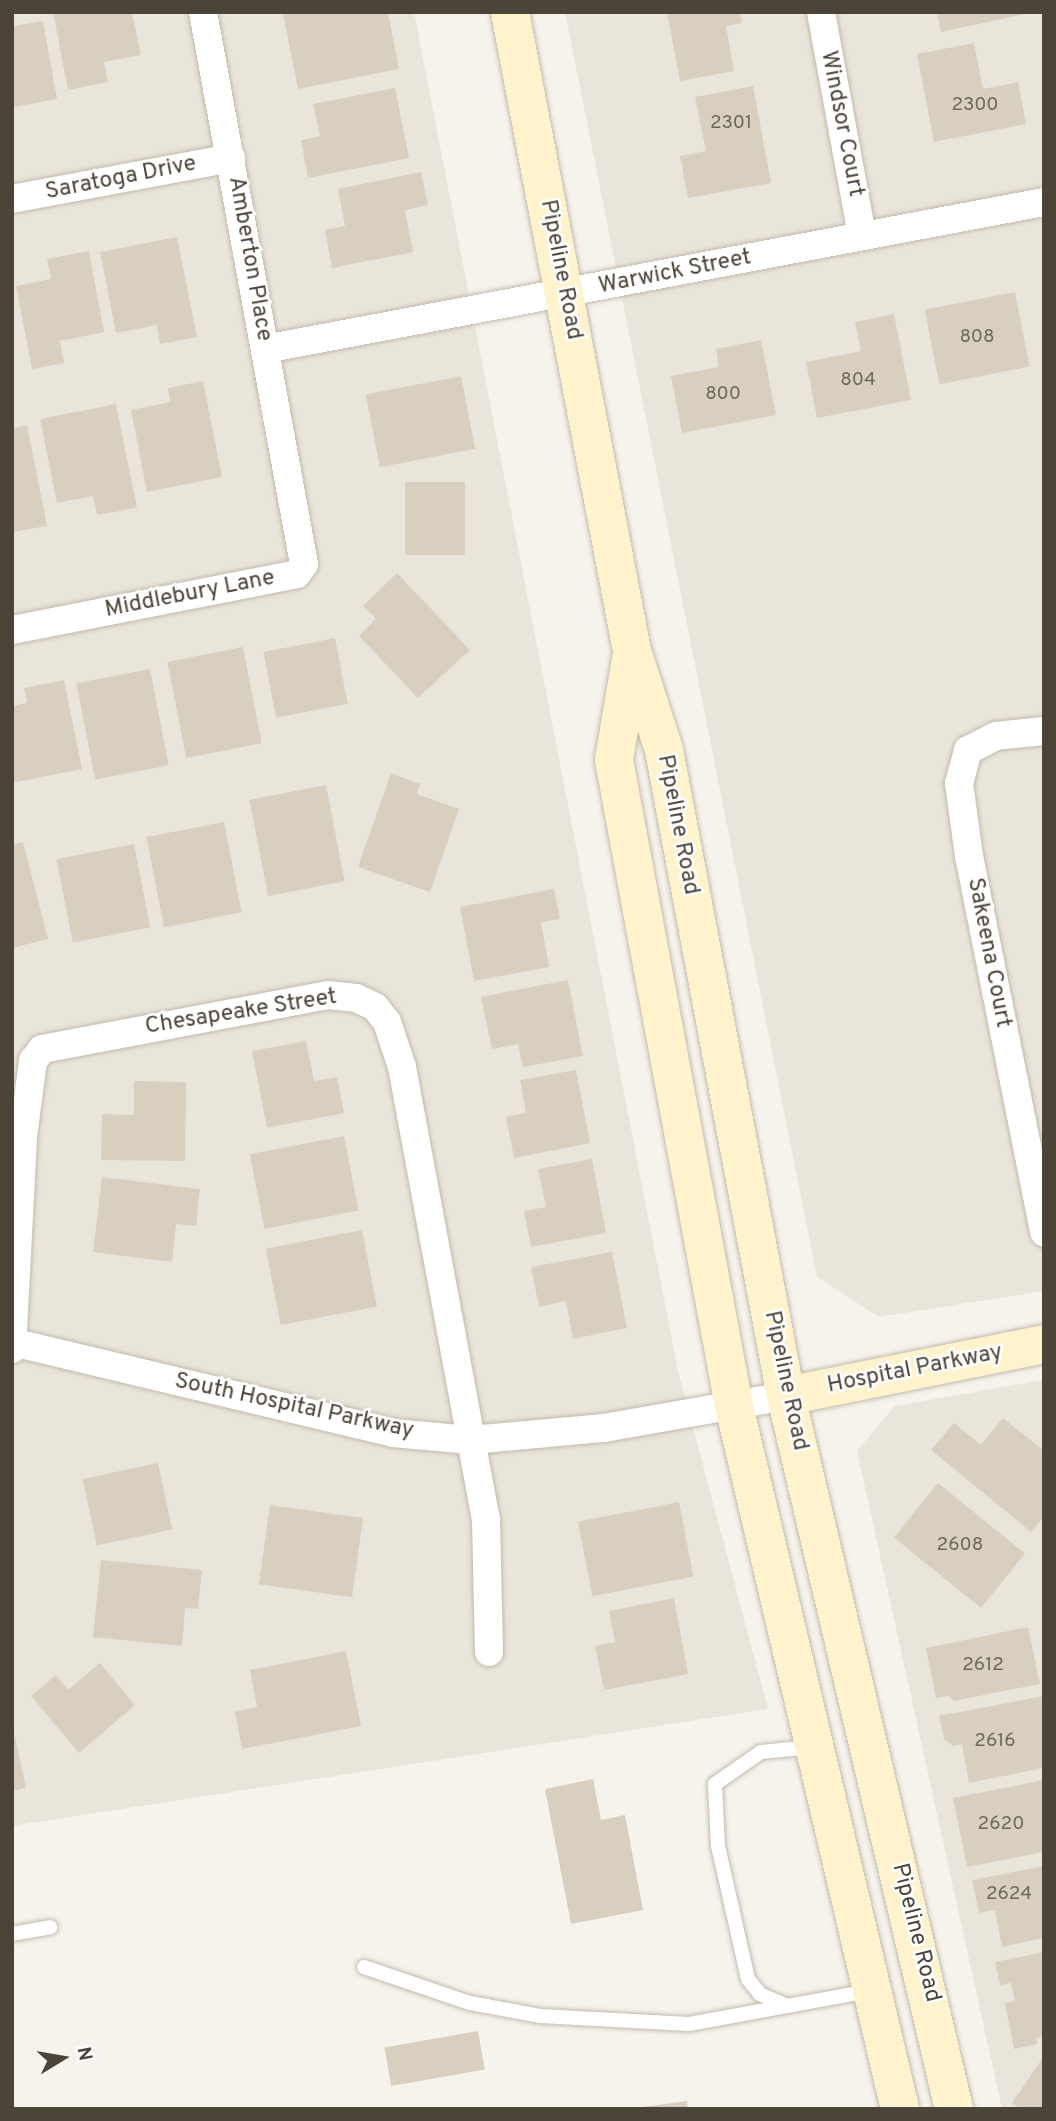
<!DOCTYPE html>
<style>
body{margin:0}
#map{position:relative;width:1056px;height:2121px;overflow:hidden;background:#f6f3ec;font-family:Overpass,sans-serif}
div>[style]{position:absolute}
.residential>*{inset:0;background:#eae5da}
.building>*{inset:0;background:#d8cfc1;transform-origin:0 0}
.roads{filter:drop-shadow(0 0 2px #c2bbae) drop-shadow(0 0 2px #c2bbae)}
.lane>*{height:14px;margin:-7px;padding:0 7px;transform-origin:7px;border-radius:7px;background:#fff}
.street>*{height:28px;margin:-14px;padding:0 14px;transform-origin:14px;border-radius:14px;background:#fff}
.secondary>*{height:38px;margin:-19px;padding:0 19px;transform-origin:19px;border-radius:19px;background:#fff3cd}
span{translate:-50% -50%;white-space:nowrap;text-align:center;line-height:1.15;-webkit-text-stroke:5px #fff;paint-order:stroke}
.number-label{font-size:19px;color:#6e675b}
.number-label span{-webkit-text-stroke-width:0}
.street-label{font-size:23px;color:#4b4439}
.frame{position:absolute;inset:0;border:14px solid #4b4439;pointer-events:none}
.north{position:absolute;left:28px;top:2023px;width:70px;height:70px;-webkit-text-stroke:5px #fff;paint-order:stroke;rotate:79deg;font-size:19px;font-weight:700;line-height:28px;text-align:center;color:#4b4439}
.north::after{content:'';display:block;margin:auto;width:24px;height:32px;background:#4b4439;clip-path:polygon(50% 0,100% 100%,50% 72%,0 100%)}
</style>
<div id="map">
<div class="residential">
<div style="clip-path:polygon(12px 12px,414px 12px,678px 1371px,768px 1709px,12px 1826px)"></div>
<div style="clip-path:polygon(565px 12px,1044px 12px,1044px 1291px,879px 1317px,817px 1277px)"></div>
<div style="clip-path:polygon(1044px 1380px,1044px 2109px,1002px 2109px,857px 1451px,895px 1406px)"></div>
</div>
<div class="building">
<div style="clip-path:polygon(53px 12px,132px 12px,141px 55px,104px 62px,108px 82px,68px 90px)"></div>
<div style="clip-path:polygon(295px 12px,388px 12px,399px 69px,298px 89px,283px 14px)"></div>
<div style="clip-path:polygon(667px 12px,740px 12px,742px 23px,726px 26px,734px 71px,680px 81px)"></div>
<div style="clip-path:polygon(937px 12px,1030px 12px,1030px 13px,941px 32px)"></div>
<div style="clip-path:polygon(43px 21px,57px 99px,14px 107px,12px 26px)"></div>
<div style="clip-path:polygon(974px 43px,983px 89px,1018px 82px,1026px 124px,934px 142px,917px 54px)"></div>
<div style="clip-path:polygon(753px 86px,771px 183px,688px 198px,680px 156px,706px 151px,695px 97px)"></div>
<div style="clip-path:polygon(395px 88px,409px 158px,308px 178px,301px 140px,320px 136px,313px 104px)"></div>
<div style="clip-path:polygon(421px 172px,428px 205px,405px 210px,413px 252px,332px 268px,325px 230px,345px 226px,338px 189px)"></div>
<div style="clip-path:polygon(177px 237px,197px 337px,160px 344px,157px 325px,116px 333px,100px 252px)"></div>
<div style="clip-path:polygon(89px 251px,104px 332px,60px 341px,64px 363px,32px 369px,16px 286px,51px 279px,47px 259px)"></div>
<div style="left:1015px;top:292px;width:76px;height:92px;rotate:79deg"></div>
<div style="clip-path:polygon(894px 314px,911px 400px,817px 418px,806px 362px,861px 351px,855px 322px)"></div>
<div style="clip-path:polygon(761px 340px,776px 415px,682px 433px,671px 376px,719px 367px,716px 349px)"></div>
<div style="left:461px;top:376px;width:74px;height:97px;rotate:79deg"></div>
<div style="clip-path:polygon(203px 381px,222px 477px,147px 492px,131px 410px,170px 402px,168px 388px)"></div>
<div style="clip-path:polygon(116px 404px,137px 508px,97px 515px,93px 496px,57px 503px,40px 419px)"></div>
<div style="clip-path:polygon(27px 425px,47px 526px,12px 532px,12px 428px)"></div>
<div style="left:405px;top:482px;width:60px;height:73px"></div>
<div style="clip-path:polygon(397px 573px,470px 650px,418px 698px,359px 636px,376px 619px,363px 606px)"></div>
<div style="left:335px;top:638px;width:67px;height:73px;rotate:79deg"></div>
<div style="left:243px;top:647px;width:98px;height:77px;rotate:79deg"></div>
<div style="left:150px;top:669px;width:98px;height:75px;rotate:79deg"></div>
<div style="clip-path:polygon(64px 680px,82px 769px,12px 783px,12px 706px,27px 703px,24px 688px)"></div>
<div style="clip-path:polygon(391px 773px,420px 784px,417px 794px,459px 809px,430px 892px,358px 867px)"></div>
<div style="left:326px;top:785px;width:98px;height:78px;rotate:79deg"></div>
<div style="left:224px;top:822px;width:92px;height:79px;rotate:79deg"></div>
<div style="clip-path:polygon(23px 842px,48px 939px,12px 948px,12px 845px)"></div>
<div style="left:134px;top:844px;width:85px;height:79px;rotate:79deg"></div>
<div style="clip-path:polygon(554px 889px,560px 919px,541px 922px,549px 967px,474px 981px,460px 907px)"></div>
<div style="clip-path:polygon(568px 980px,583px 1056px,523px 1067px,518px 1044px,492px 1049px,481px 997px)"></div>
<div style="clip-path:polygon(306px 1041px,314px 1081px,337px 1077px,344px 1113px,267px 1128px,252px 1051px)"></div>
<div style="clip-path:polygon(576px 1070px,590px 1143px,514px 1158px,506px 1117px,526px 1113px,520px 1080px)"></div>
<div style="clip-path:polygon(134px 1081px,186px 1082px,185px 1161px,101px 1160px,102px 1114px,134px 1115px)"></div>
<div style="left:344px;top:1136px;width:76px;height:96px;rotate:79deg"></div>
<div style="clip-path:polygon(592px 1159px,606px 1233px,531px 1247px,524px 1211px,546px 1207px,538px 1169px)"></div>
<div style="clip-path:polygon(102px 1177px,200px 1189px,196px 1226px,176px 1224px,172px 1262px,93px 1252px)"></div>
<div style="left:362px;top:1230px;width:78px;height:98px;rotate:79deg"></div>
<div style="clip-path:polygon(612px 1252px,627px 1328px,573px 1339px,566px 1301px,539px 1307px,531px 1267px)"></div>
<div style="clip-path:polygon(1003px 1418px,1044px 1451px,1044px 1517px,1031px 1532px,931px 1450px,954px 1423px,981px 1445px)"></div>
<div style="left:158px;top:1463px;width:68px;height:77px;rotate:78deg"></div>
<div style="left:938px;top:1483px;width:112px;height:70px;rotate:39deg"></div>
<div style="left:679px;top:1502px;width:76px;height:103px;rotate:79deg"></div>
<div style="left:270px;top:1505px;width:94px;height:80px;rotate:8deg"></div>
<div style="clip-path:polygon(101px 1560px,202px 1570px,198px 1609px,185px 1608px,182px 1646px,93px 1637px)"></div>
<div style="clip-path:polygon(674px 1598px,688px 1674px,604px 1690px,595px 1646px,615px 1642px,609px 1611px)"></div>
<div style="clip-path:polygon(1028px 1627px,1040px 1684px,954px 1701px,949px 1696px,936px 1698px,926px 1648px)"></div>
<div style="clip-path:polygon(346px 1651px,361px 1726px,242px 1749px,235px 1712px,257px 1707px,250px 1670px)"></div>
<div style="clip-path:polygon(100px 1663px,135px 1705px,79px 1753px,31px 1696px,56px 1675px,68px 1690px)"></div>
<div style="clip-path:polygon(1044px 1696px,1044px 1768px,969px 1783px,962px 1744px,953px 1746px,944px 1739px,939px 1716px)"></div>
<div style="clip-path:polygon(12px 1723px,26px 1788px,12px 1791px)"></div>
<div style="clip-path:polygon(593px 1779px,601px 1820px,625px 1815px,643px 1910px,571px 1924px,545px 1789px)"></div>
<div style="clip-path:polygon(1044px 1780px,1044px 1852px,967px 1867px,953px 1798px)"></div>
<div style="clip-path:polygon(1044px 1866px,1044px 1938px,1002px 1947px,995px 1910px,979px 1913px,972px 1880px)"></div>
<div style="clip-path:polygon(1044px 1952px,1044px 2036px,1036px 2038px,1037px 2044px,1014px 2049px,1005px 2003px,1015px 2001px,1011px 1983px,1000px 1985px,995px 1962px)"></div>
<div style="left:478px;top:2031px;width:39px;height:95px;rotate:80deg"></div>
<div style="clip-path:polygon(1044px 2056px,1044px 2109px,1021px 2109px,1012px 2103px)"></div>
<div style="clip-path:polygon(687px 2101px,688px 2109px,643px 2109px,643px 2107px)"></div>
</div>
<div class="roads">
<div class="lane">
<div style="left:12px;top:1934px;width:39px;rotate:-10deg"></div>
<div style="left:364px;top:1967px;width:112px;rotate:18.8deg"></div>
<div style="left:470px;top:2003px;width:71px;rotate:10.5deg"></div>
<div style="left:540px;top:2016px;width:149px;rotate:3.1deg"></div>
<div style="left:689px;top:2024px;width:183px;rotate:-10.4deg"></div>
<div style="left:787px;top:2006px;width:30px;rotate:-156deg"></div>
<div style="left:760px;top:1994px;width:19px;rotate:-129deg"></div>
<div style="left:748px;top:1979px;width:136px;rotate:-102.7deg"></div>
<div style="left:718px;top:1846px;width:62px;rotate:-92.8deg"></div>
<div style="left:715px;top:1784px;width:56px;rotate:-34.8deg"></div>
<div style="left:761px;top:1752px;width:51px;rotate:-5.6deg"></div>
</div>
<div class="street">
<div style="left:821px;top:12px;width:228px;rotate:79.6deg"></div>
<div style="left:12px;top:199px;width:223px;rotate:-10.6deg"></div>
<div style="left:265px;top:349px;width:793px;rotate:-10.69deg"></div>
<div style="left:12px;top:630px;width:290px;rotate:-11.1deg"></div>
<div style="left:297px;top:574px;width:12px;rotate:-55deg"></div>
<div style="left:304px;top:564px;width:561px;rotate:-100.37deg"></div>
<div style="left:1044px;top:731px;width:48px;rotate:174.1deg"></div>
<div style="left:996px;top:736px;width:31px;rotate:153deg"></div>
<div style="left:968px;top:750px;width:34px;rotate:105deg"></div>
<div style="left:959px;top:783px;width:74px;rotate:82.2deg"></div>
<div style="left:969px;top:856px;width:384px;rotate:78.7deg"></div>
<div style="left:12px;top:1342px;width:392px;rotate:13.4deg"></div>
<div style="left:393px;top:1433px;width:78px;rotate:5.1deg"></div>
<div style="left:471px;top:1440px;width:134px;rotate:-5.2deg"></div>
<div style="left:604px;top:1428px;width:185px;rotate:-10deg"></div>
<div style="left:12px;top:1349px;width:212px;rotate:-87deg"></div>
<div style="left:23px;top:1137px;width:77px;rotate:-82.5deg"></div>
<div style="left:33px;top:1061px;width:15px;rotate:-53deg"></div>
<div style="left:42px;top:1049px;width:291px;rotate:-10.7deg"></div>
<div style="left:328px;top:995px;width:28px;rotate:6deg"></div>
<div style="left:356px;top:998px;width:21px;rotate:25deg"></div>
<div style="left:375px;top:1007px;width:19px;rotate:51deg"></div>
<div style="left:387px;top:1022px;width:47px;rotate:71.6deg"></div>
<div style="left:402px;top:1067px;width:460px;rotate:79.5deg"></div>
<div style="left:486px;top:1519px;width:133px;rotate:88.7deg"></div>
</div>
<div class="secondary">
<div style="left:510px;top:12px;width:651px;rotate:79.19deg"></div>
<div style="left:632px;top:651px;width:104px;rotate:72.1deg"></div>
<div style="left:664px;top:750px;width:657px;rotate:79.31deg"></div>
<div style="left:786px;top:1396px;width:733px;rotate:76.74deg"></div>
<div style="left:631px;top:659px;width:102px;rotate:99.6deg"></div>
<div style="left:614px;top:760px;width:657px;rotate:79.48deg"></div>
<div style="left:734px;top:1406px;width:722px;rotate:76.71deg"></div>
<div style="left:786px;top:1396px;width:263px;rotate:-11.4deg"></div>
</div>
</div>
<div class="number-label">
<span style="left:975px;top:106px">2300</span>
<span style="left:731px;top:124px">2301</span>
<span style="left:977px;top:338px">808</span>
<span style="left:858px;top:381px">804</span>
<span style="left:723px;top:395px">800</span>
<span style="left:960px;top:1546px">2608</span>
<span style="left:983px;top:1666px">2612</span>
<span style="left:995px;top:1742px">2616</span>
<span style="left:1001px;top:1825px">2620</span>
<span style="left:1009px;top:1895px">2624</span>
</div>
<div class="street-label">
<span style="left:841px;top:124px;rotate:79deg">Windsor Court</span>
<span style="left:121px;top:179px;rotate:-11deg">Saratoga Drive</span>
<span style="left:249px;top:259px;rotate:80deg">Amberton Place</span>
<span style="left:560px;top:270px;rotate:79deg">Pipeline Road</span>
<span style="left:675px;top:273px;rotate:-11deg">Warwick Street</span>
<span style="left:190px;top:595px;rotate:-11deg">Middlebury Lane</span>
<span style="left:677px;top:825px;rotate:79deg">Pipeline Road</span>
<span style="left:988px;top:953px;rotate:79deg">Sakeena Court</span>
<span style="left:241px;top:1013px;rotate:-9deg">Chesapeake Street</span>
<span style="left:915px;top:1370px;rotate:-11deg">Hospital Parkway</span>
<span style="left:785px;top:1381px;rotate:78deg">Pipeline Road</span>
<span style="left:294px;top:1407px;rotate:12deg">South Hospital Parkway</span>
<span style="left:915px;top:1933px;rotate:76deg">Pipeline Road</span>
</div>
<div class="frame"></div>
<div class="north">N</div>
</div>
